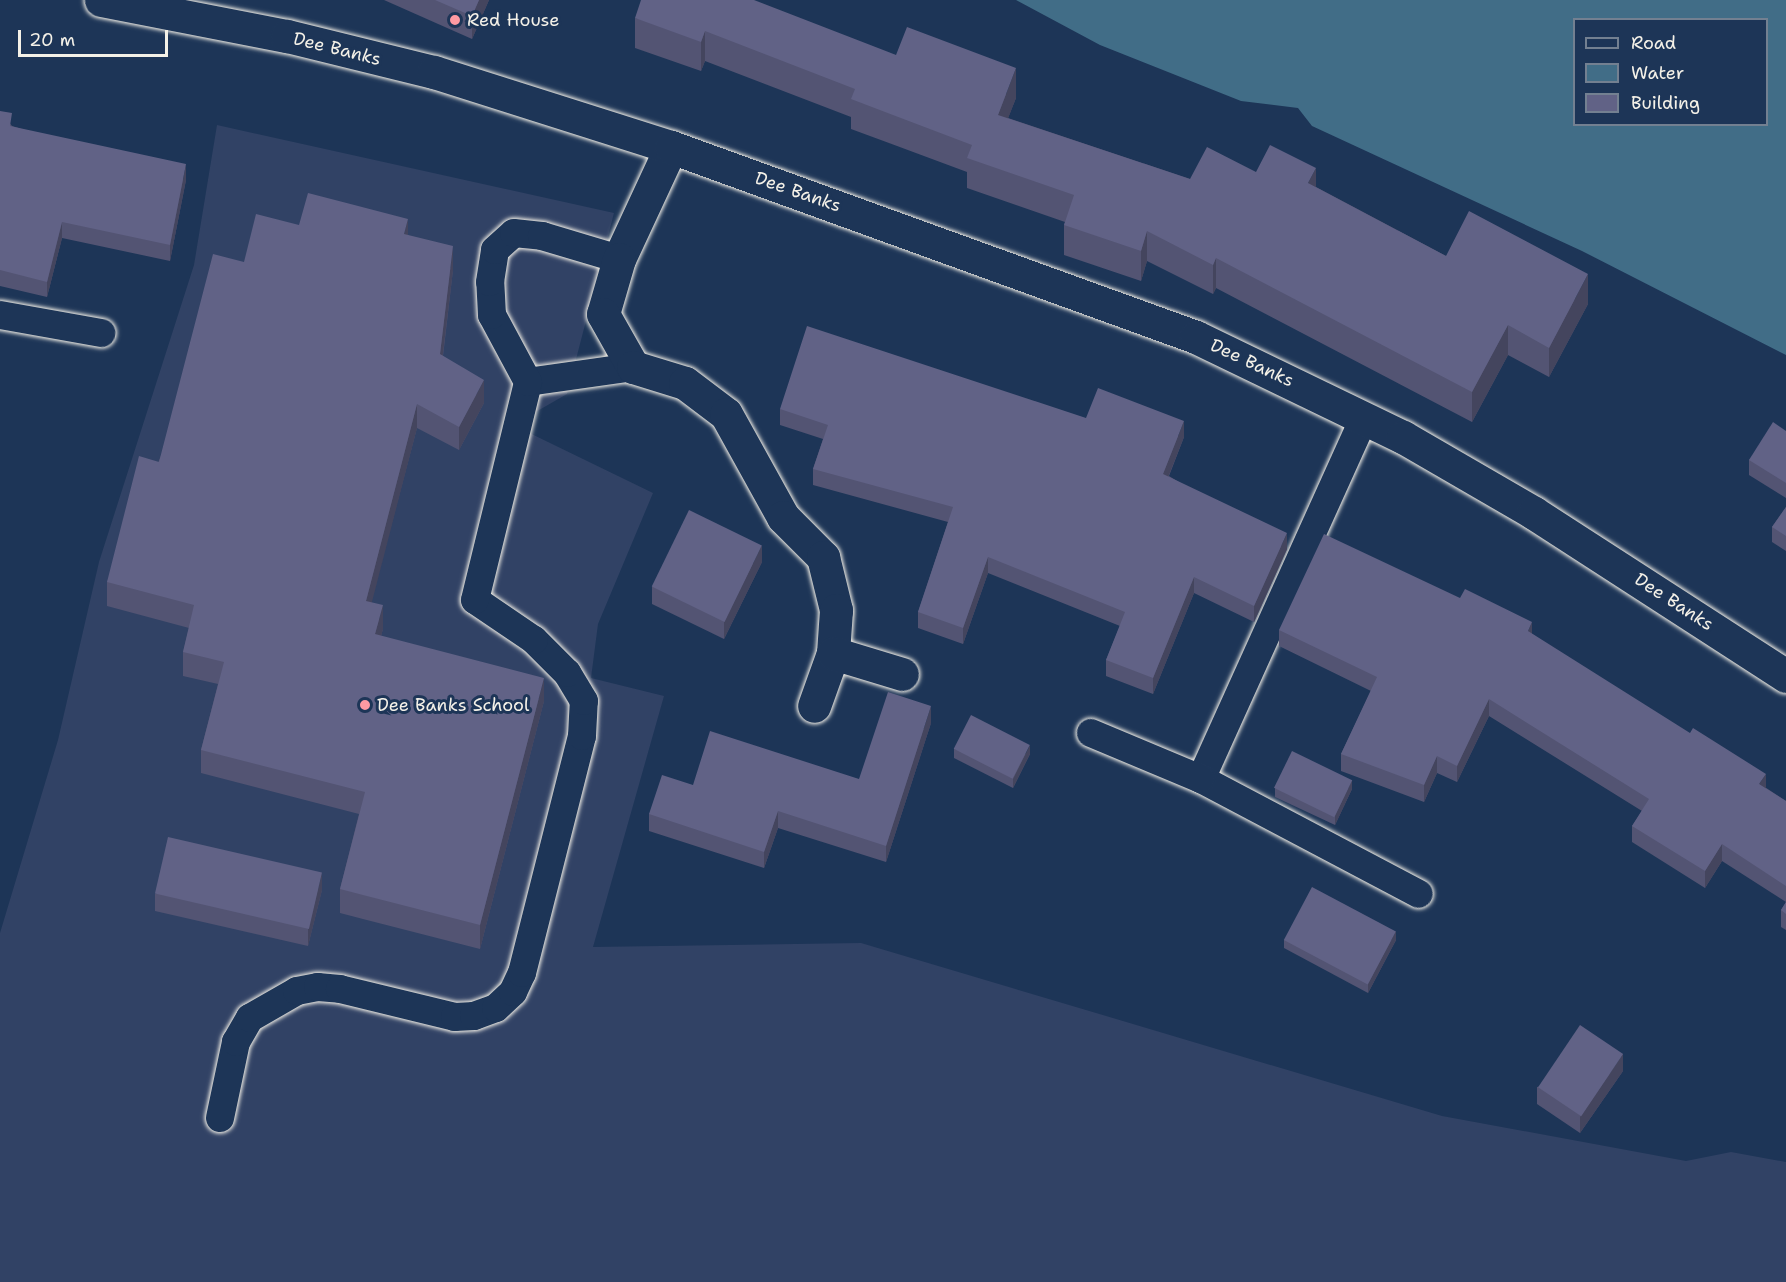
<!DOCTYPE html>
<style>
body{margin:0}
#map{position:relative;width:1786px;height:1282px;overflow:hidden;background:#1d3557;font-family:"Shantell Sans",sans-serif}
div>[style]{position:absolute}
.built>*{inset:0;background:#314265}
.water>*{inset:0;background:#416d87}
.roads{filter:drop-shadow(0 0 2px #f4f1e8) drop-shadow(0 0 2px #f4f1e8)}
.lane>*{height:28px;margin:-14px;padding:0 14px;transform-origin:14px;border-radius:14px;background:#1d3557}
.street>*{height:33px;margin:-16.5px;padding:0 16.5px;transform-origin:16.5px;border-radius:16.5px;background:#1d3557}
.secondary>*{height:33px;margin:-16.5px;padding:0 16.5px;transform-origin:16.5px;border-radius:16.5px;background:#1d3557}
.wall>*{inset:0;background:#535473}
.shaded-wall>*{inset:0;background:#44455e}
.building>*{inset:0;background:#616286;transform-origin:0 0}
.dots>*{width:16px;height:16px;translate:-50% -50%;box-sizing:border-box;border:3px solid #1d3557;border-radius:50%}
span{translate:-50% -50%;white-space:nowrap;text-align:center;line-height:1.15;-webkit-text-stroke:6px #1d3557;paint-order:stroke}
.poi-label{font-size:18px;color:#f4f1e8}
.left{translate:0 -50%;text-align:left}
.street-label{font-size:18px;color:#f4f1e8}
.legend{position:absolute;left:1573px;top:18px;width:195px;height:108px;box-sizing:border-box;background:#1d3557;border:2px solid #738091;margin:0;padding:8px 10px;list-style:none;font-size:18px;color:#f4f1e8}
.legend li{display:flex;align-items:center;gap:12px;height:30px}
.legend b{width:30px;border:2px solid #738091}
.scale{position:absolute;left:18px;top:30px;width:150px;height:27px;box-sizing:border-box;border:3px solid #f4f1e8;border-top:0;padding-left:8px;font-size:18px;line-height:21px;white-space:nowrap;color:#f4f1e8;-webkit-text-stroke:4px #1d3557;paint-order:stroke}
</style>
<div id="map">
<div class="built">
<div style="clip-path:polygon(217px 125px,614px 213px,567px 394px,513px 425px,653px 493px,598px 624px,591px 678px,664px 696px,593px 947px,861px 943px,1442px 1116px,1686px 1161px,1731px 1152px,1786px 1162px,1786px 1282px,0 1282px,0 933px,58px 740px,99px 562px,194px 265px)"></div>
</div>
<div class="water">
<div style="clip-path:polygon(evenodd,1016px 0,1786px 0,1786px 355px,1582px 251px,1312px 126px,1298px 108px,1241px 101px,1100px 45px,1016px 0,1574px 20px,1766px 20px,1766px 124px,1574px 124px,1574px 20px)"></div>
</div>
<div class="roads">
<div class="lane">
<div style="left:0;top:315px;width:103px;rotate:10.1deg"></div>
<div style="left:528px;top:382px;width:106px;rotate:-8.1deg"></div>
<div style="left:1364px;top:418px;width:396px;rotate:114.3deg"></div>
<div style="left:1201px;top:779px;width:246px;rotate:27.8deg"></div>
<div style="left:1091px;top:733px;width:119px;rotate:22.7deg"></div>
<div style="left:220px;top:1118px;width:78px;rotate:-78.1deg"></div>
<div style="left:236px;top:1042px;width:28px;rotate:-60deg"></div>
<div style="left:250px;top:1018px;width:54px;rotate:-29.9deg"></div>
<div style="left:297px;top:991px;width:21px;rotate:-11deg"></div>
<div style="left:318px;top:987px;width:22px;rotate:5deg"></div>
<div style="left:340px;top:989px;width:118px;rotate:13.7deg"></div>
<div style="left:455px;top:1017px;width:19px;rotate:-3deg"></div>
<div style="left:474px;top:1016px;width:23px;rotate:-20deg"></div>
<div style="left:496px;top:1008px;width:23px;rotate:-43deg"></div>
<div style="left:513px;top:992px;width:21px;rotate:-65deg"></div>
<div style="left:522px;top:973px;width:244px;rotate:-75.8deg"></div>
<div style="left:582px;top:736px;width:35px;rotate:-87deg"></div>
<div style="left:584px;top:701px;width:33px;rotate:-121deg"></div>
<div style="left:567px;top:673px;width:47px;rotate:-135deg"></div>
<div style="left:534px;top:640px;width:71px;rotate:-145.9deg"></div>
<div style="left:475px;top:600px;width:224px;rotate:-76.3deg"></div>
<div style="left:528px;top:382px;width:76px;rotate:-118.2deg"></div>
<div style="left:492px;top:315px;width:33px;rotate:-93deg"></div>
<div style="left:490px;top:282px;width:32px;rotate:-81deg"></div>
<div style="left:495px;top:250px;width:25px;rotate:-42deg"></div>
<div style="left:514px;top:233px;width:28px;rotate:6deg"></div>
<div style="left:542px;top:236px;width:80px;rotate:16.6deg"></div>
</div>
<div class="street">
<div style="left:671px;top:147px;width:123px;rotate:114.9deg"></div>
<div style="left:619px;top:259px;width:57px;rotate:106.2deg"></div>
<div style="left:603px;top:314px;width:61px;rotate:60.5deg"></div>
<div style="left:633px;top:367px;width:54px;rotate:17.1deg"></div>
<div style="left:685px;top:383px;width:51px;rotate:37.1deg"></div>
<div style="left:726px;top:414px;width:118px;rotate:61deg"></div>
<div style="left:783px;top:517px;width:57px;rotate:45deg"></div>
<div style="left:823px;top:557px;width:55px;rotate:76.2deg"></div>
<div style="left:836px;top:610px;width:43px;rotate:94deg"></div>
<div style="left:833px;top:653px;width:56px;rotate:109.7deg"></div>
<div style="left:833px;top:653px;width:72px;rotate:16.9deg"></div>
</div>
<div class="secondary">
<div style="left:101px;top:0;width:189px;rotate:11deg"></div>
<div style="left:287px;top:36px;width:151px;rotate:13.8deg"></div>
<div style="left:434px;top:72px;width:249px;rotate:17.6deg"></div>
<div style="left:671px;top:147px;width:558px;rotate:19.9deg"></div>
<div style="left:1196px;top:337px;width:230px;rotate:25.8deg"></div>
<div style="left:1403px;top:437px;width:151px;rotate:30.1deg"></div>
<div style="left:1534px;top:513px;width:300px;rotate:32.9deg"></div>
</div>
</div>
<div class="wall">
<div style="clip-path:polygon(384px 0,489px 0,472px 39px)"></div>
<div style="clip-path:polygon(635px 18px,896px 55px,1016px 98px,1008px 118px,1190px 179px,1256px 172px,1316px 187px,1446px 256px,1588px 304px,1549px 377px,1508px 355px,1472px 422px,1216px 288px,1213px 294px,1147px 261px,1141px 281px,1064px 255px,1064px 225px,1065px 222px,967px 188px,967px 172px,851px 129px,851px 117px,705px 61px,701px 71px,635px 48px)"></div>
<div style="clip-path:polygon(0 111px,12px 126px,186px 180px,170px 261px,62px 238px,47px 297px,0 286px)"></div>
<div style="clip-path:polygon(299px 225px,408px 235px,453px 270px,443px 356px,484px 403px,459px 450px,417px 428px,371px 602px,383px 629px,381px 636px,544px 701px,480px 949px,340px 913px,340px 889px,359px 814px,201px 773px,201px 750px,218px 684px,183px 676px,183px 652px,189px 628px,107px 606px,107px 582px,244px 262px)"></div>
<div style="clip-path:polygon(780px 409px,1086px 418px,1184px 437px,1169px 476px,1287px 549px,1254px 622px,1194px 593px,1153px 694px,1106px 676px,1106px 660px,1120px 626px,988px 573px,963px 644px,918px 628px,918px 612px,948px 522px,813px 485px,813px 469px,823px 439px,780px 425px)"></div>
<div style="clip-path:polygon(1786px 431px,1786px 498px,1749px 475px,1749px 460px)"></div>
<div style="clip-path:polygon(1786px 507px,1786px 551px,1772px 542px,1772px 527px)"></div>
<div style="clip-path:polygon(762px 562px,724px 639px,652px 604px,652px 587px)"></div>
<div style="clip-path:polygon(1279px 630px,1532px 634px,1786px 801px,1786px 902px,1722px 861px,1705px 888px,1632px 842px,1632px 826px,1642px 811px,1489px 716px,1457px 782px,1437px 773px,1424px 802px,1341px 771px,1341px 754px,1371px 691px,1279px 646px)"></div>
<div style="clip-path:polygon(931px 723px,886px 862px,778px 828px,764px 868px,649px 831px,649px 814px,693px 785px,859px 779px)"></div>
<div style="clip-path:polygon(954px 749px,1030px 754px,1013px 788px,954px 758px)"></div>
<div style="clip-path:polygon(1275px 788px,1352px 789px,1335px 825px,1275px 797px)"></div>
<div style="clip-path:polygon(322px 890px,308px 946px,155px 911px,155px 894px)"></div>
<div style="clip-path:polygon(1786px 902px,1786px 930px,1781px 927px,1781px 910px)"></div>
<div style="clip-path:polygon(1284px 940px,1396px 940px,1368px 993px,1284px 948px)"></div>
<div style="clip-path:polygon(1623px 1071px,1580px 1133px,1537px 1104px,1537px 1087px)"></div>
</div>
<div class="shaded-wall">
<div style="clip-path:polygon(479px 0,489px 0,472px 39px,472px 16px)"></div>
<div style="clip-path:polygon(705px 31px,705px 61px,701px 71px,701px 42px)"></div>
<div style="clip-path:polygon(1016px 68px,1016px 98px,998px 144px,998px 115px)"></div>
<div style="clip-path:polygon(186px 164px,186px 180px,170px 261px,170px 245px)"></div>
<div style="clip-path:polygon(1316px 168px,1316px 198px,1308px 183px)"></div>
<div style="clip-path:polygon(408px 219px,408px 242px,404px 234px)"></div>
<div style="clip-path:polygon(62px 222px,62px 238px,47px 297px,47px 282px)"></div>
<div style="clip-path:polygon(1147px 231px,1147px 261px,1141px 281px,1141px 251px)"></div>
<div style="clip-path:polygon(453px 246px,453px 270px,440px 378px,440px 354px)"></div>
<div style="clip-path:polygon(1216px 258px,1216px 288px,1213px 294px,1213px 265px)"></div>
<div style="clip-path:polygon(1588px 274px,1588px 304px,1549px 377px,1549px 348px)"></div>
<div style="clip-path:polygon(1508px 325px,1508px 355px,1472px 422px,1472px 392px)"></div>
<div style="clip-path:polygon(484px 380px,484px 403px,459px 450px,459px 427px)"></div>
<div style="clip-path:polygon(417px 404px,417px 428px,366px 625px,366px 601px)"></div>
<div style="clip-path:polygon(1184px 421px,1184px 437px,1163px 490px,1163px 474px)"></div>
<div style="clip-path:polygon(1287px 533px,1287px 549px,1254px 622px,1254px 606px)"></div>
<div style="clip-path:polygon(762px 545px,762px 562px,724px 639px,724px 622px)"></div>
<div style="clip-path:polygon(988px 557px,988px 573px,963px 644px,963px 628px)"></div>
<div style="clip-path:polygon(1194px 577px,1194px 593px,1153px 694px,1153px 678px)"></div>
<div style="clip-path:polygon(383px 605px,383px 629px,375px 658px,375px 634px)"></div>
<div style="clip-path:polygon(1532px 622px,1532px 638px,1528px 631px)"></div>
<div style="clip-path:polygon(544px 678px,544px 701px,480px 949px,480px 925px)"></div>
<div style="clip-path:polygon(1489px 699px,1489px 716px,1457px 782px,1457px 766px)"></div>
<div style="clip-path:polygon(931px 706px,931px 723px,886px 862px,886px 846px)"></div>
<div style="clip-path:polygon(1030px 745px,1030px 754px,1013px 788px,1013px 779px)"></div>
<div style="clip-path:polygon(1437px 756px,1437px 773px,1424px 802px,1424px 785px)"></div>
<div style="clip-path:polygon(1766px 774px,1766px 790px,1759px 784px)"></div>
<div style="clip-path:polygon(1352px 780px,1352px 789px,1335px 825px,1335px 816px)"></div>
<div style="clip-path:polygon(778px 811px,778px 828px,764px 868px,764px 852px)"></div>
<div style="clip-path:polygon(1722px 844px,1722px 861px,1705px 888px,1705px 871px)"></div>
<div style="clip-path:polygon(322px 873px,322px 890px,308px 946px,308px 929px)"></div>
<div style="clip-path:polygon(1396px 931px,1396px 940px,1368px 993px,1368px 984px)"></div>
<div style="clip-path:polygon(1623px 1054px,1623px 1071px,1580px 1133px,1580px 1117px)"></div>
</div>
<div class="building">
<div style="clip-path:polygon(435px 0,479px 0,472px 16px)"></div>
<div style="clip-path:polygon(641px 0,754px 0,896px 55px,907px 27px,1016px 68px,998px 115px,1190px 179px,1207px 147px,1256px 172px,1270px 145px,1316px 168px,1308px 183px,1446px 256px,1469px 211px,1588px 274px,1549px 348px,1508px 325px,1472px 392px,1216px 258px,1213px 265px,1147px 231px,1141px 251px,1064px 225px,1074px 195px,967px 158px,972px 145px,851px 99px,855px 89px,705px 31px,701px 42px,635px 18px)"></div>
<div style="clip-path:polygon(0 111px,12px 113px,10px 126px,186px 164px,170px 245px,62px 222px,47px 282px,0 270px)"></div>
<div style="clip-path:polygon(308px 193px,408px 219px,404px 234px,453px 246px,440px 354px,484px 380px,459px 427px,417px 404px,366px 601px,383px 605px,375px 634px,544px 678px,480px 925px,340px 889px,365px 792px,201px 750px,224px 662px,183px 652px,194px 605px,107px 582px,139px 456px,159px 462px,213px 254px,244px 262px,256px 214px,299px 225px)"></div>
<div style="clip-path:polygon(807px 326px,1086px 418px,1098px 388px,1184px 421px,1163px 474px,1287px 533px,1254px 606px,1194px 577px,1153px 678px,1106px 660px,1125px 612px,988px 557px,963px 628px,918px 612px,953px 507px,813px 469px,828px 425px,780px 409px)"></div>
<div style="clip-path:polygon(1773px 422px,1786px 431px,1786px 483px,1749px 460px)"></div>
<div style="clip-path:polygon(1786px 507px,1786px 536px,1772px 527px)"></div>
<div style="left:689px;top:510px;width:81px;height:85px;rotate:26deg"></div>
<div style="clip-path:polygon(1324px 534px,1460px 598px,1465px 589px,1532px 622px,1528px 631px,1690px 733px,1693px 728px,1766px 774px,1759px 784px,1786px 801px,1786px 886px,1722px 844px,1705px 871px,1632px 826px,1649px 799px,1489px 699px,1457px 766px,1437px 756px,1424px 785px,1341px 754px,1377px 677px,1279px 630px)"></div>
<div style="clip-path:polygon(888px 692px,931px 706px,886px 846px,778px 811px,764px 852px,649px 814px,662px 775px,693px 785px,710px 731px,859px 779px)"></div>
<div style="left:971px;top:715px;width:66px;height:38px;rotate:27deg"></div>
<div style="left:1292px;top:751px;width:67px;height:41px;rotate:26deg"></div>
<div style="left:168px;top:837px;width:158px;height:58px;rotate:13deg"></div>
<div style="left:1312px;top:887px;width:95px;height:60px;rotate:28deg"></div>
<div style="clip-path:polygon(1786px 902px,1786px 914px,1781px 910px)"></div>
<div style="left:1580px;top:1025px;width:52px;height:75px;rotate:34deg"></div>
</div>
<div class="dots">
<div style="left:455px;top:20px;background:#ff9aa2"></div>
<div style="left:365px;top:705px;background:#ff9aa2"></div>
</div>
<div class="poi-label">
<span class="left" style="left:467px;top:20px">Red House</span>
<span class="left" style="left:377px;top:705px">Dee Banks School</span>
</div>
<div class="street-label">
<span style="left:337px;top:49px;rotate:14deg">Dee Banks</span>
<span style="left:798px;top:192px;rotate:19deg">Dee Banks</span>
<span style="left:1252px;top:363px;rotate:25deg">Dee Banks</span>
<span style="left:1674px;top:602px;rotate:33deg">Dee Banks</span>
</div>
<ul class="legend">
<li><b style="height:8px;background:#1d3557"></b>Road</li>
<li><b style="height:16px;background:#416d87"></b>Water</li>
<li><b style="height:16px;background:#616286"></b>Building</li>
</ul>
<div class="scale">20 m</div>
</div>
